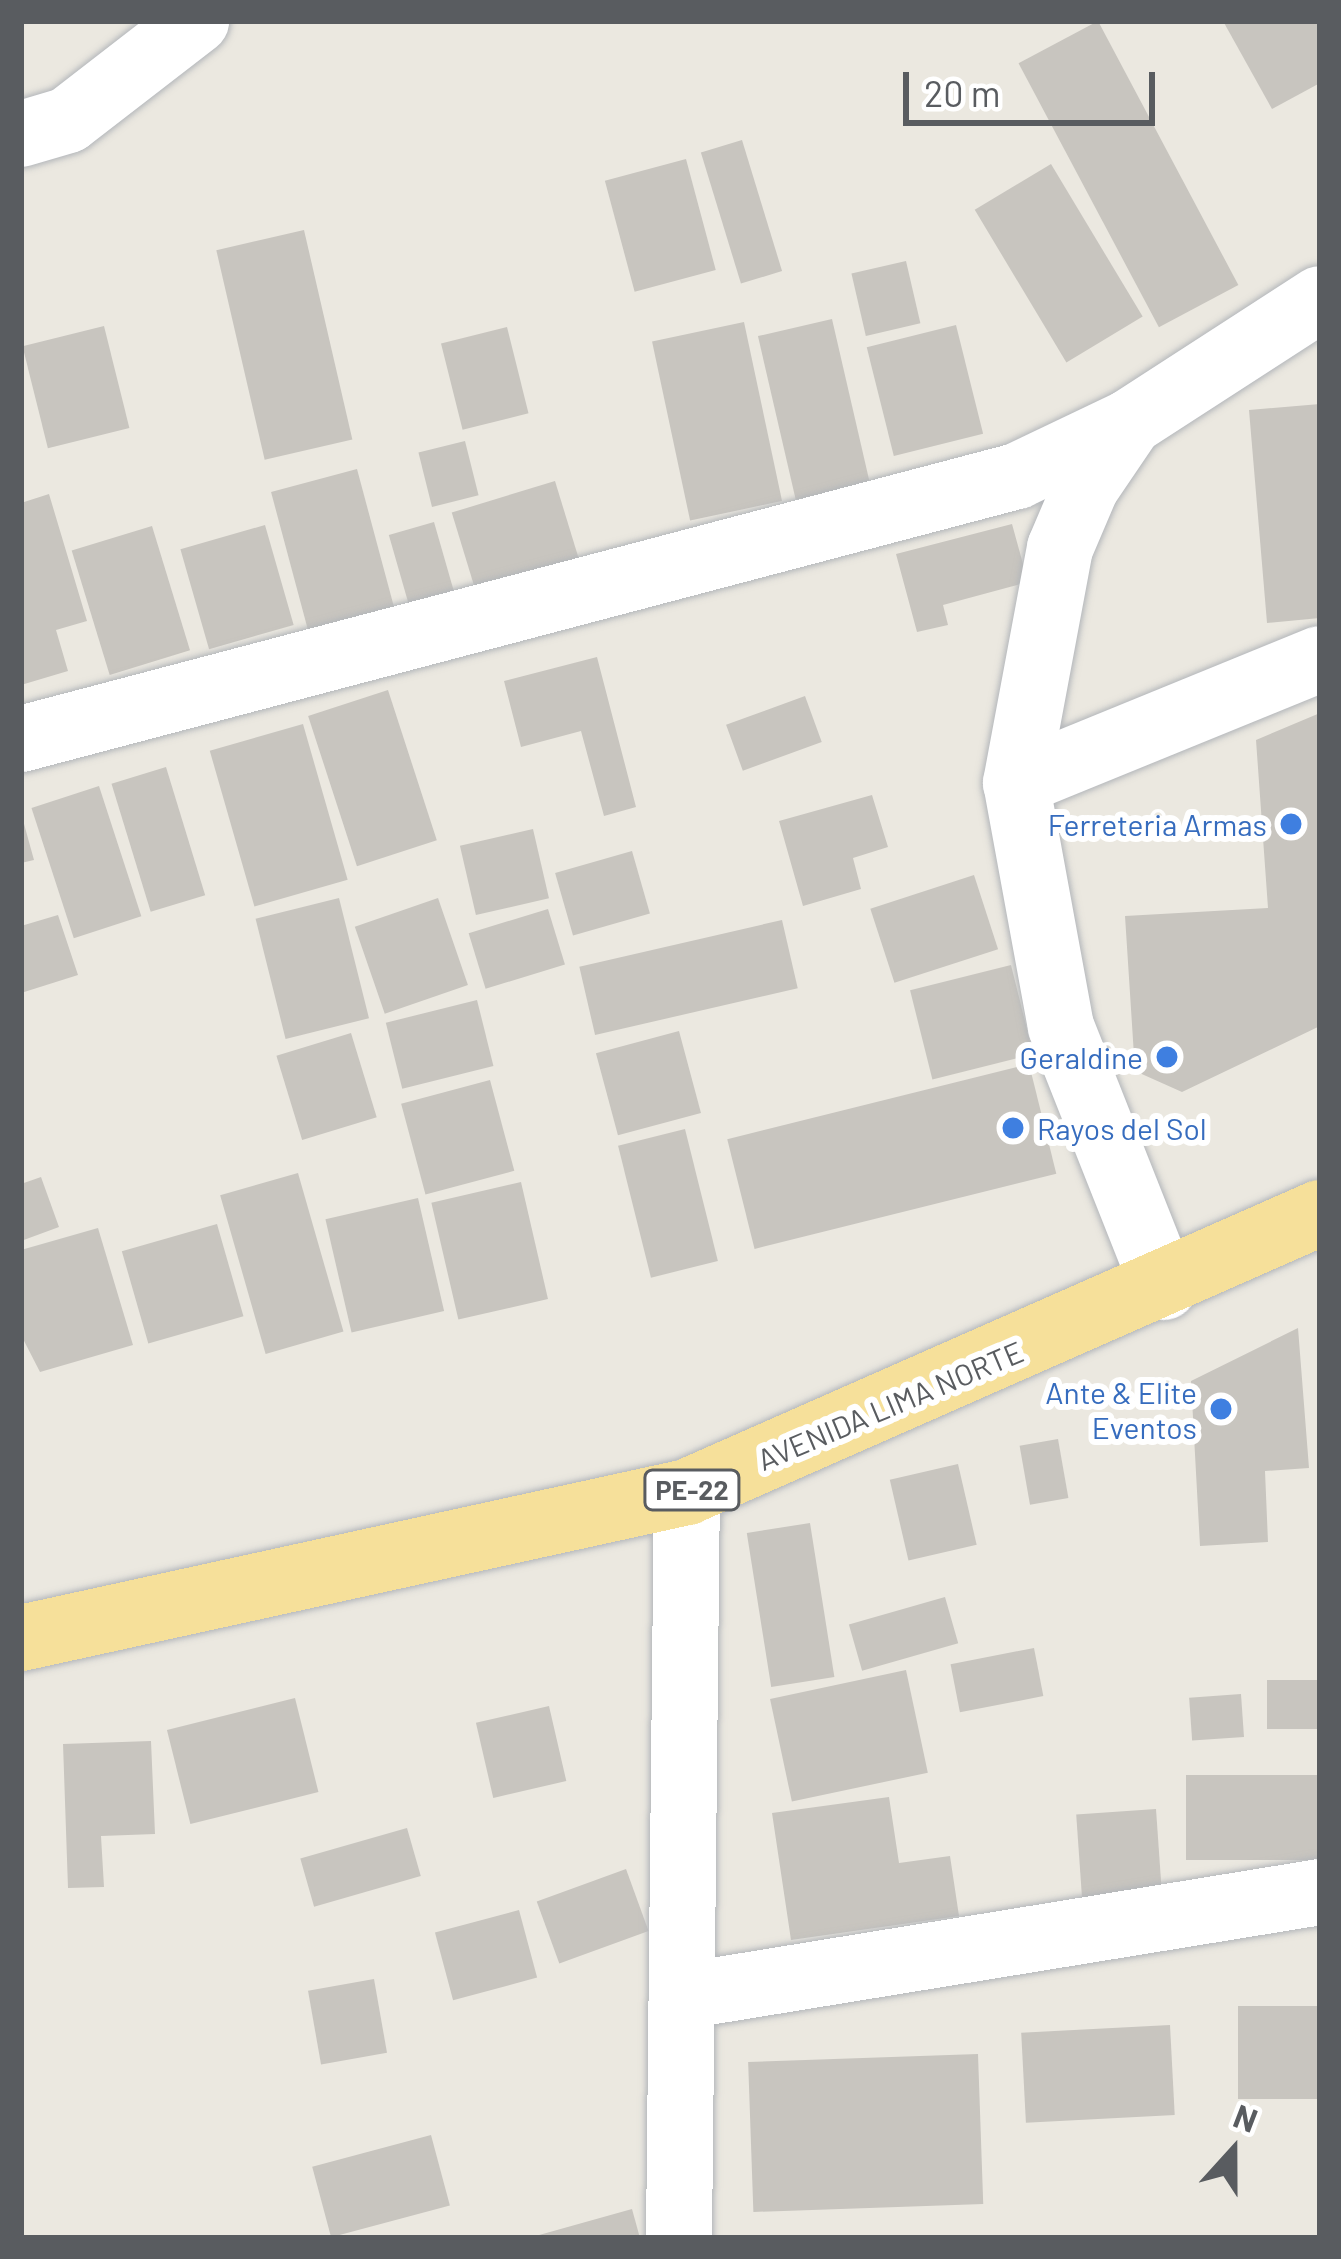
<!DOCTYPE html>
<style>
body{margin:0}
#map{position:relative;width:1341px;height:2259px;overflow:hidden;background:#ebe8e0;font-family:Barlow,sans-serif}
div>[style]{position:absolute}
.building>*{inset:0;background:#c8c5bf;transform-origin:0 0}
.roads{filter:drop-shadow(0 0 3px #b3b6ba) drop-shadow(0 0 3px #b3b6ba)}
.minor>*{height:66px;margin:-33px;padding:0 33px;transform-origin:33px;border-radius:33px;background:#fff}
.trunk>*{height:66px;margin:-33px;padding:0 33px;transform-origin:33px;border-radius:33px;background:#f6e09a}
.dots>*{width:33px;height:33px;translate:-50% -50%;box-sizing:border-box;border:6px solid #fff;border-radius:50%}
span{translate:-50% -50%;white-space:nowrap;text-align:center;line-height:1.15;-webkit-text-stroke:12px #fff;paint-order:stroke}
.shield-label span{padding:3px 9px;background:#fff;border:3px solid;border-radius:9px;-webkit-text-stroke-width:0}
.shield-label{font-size:27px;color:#595c60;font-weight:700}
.shop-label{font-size:30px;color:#366cbe}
.right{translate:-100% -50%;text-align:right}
.left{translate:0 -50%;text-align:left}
.street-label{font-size:30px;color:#595c60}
.frame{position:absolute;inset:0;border:24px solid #595c60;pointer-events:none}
.north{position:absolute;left:1173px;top:2091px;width:120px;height:120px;-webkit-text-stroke:9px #fff;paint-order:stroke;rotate:21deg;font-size:33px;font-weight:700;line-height:48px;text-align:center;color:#595c60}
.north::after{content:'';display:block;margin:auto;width:42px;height:54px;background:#595c60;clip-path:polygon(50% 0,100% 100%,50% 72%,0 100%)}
.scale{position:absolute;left:903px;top:72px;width:252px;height:54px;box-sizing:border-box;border:6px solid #595c60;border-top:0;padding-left:15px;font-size:36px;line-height:42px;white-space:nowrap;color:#595c60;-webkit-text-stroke:9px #fff;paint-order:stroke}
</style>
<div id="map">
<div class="building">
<div style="left:1098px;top:21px;width:299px;height:90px;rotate:62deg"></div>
<div style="clip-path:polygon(1223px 21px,1320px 21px,1320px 83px,1272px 109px)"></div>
<div style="left:742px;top:140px;width:137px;height:43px;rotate:73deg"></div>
<div style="left:686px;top:159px;width:115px;height:84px;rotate:75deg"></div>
<div style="left:1051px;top:164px;width:178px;height:89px;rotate:59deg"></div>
<div style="left:304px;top:230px;width:215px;height:90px;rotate:77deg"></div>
<div style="left:906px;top:261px;width:64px;height:56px;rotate:77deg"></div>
<div style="left:832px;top:319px;width:168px;height:76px;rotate:77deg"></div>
<div style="left:744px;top:322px;width:183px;height:94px;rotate:78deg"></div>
<div style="left:956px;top:325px;width:112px;height:92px;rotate:76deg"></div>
<div style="left:104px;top:326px;width:105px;height:84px;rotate:76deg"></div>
<div style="left:507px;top:327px;width:89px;height:68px;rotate:76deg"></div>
<div style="clip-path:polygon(1320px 404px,1320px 618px,1267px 623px,1249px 410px)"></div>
<div style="left:465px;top:441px;width:56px;height:48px;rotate:76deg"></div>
<div style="left:357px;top:469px;width:151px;height:89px;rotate:75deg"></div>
<div style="left:555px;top:481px;width:89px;height:108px;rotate:73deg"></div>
<div style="clip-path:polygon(49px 494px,87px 621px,56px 630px,68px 671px,21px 685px,21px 503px)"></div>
<div style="left:434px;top:522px;width:82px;height:47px;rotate:74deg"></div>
<div style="clip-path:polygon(1012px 524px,1028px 582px,943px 605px,948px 625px,917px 632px,896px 554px)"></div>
<div style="left:265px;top:525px;width:104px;height:88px;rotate:74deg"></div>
<div style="left:152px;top:526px;width:130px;height:84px;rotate:73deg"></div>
<div style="clip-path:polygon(597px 657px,636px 807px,604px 816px,581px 731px,521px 747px,504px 681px)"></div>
<div style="left:388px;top:690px;width:158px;height:84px;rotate:72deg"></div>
<div style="left:805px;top:696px;width:49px;height:84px;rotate:70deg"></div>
<div style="clip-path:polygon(1320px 713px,1320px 1026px,1182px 1092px,1135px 1071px,1125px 916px,1268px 908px,1256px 740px)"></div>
<div style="left:303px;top:724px;width:162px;height:97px;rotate:74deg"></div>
<div style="left:166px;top:767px;width:134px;height:57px;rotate:73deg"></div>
<div style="left:99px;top:786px;width:137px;height:71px;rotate:72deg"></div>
<div style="clip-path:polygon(872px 795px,888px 847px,853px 858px,861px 889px,803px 906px,779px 821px)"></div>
<div style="clip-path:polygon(21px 813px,34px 860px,21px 863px)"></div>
<div style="left:533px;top:829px;width:71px;height:75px;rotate:77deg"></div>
<div style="left:632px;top:851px;width:65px;height:80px;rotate:74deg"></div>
<div style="left:974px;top:875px;width:78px;height:109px;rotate:72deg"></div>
<div style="left:339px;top:898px;width:124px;height:86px;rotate:76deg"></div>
<div style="left:438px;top:898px;width:92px;height:88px;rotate:71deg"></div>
<div style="left:548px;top:909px;width:58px;height:83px;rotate:73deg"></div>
<div style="clip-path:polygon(58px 915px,78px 975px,21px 993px,21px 926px)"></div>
<div style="left:782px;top:920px;width:70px;height:208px;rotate:77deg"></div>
<div style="left:1011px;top:965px;width:92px;height:104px;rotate:76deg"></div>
<div style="left:477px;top:1000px;width:68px;height:94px;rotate:76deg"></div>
<div style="left:679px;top:1031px;width:85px;height:86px;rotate:75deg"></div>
<div style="left:351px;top:1033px;width:88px;height:78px;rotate:73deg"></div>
<div style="left:1029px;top:1064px;width:113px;height:311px;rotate:76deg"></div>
<div style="left:490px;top:1080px;width:94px;height:92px;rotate:75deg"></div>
<div style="left:685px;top:1129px;width:136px;height:69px;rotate:76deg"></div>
<div style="left:298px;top:1173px;width:165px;height:81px;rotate:74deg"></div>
<div style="clip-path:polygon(41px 1177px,59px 1227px,21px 1241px,21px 1184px)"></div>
<div style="left:521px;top:1182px;width:120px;height:92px;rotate:77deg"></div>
<div style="left:418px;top:1198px;width:116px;height:95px;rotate:77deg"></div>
<div style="left:217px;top:1224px;width:96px;height:99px;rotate:74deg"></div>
<div style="clip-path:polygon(98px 1228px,133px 1345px,40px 1372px,21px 1335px,21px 1250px)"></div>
<div style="clip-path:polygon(1298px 1328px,1309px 1468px,1265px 1471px,1268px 1542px,1200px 1546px,1191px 1381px)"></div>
<div style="left:1058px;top:1439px;width:60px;height:39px;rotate:80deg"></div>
<div style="left:958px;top:1464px;width:83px;height:70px;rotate:77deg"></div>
<div style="left:810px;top:1523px;width:156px;height:64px;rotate:81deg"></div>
<div style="left:945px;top:1597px;width:48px;height:100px;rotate:74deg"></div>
<div style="left:1034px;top:1648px;width:49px;height:85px;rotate:79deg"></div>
<div style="left:906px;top:1670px;width:105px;height:139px;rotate:78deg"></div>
<div style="left:1320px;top:1680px;width:49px;height:53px;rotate:90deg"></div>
<div style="left:1241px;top:1694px;width:43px;height:52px;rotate:86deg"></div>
<div style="left:295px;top:1698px;width:97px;height:132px;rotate:76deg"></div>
<div style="left:549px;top:1706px;width:77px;height:75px;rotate:77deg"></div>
<div style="clip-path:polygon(151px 1741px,155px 1834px,101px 1836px,104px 1887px,68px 1888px,63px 1744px)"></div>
<div style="left:1320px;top:1775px;width:85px;height:134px;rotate:90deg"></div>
<div style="clip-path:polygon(889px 1797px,899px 1863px,950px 1856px,959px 1916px,791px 1940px,772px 1813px)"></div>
<div style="left:1156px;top:1809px;width:86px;height:80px;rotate:86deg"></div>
<div style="left:407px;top:1828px;width:50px;height:111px;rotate:74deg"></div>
<div style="left:626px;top:1869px;width:66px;height:95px;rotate:70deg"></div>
<div style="left:519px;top:1910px;width:70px;height:87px;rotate:75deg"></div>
<div style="left:374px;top:1979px;width:75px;height:67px;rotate:80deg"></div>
<div style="left:1320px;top:2006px;width:93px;height:82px;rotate:90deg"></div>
<div style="left:1170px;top:2025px;width:90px;height:149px;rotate:87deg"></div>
<div style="left:978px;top:2054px;width:150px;height:230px;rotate:88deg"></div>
<div style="left:431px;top:2135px;width:73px;height:123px;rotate:75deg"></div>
<div style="clip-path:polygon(632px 2209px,640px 2238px,532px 2238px,532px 2237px)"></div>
</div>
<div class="roads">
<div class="minor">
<div style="left:21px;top:134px;width:49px;rotate:-16.6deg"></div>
<div style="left:68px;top:120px;width:162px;rotate:-37.7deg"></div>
<div style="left:21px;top:739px;width:1030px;rotate:-14.79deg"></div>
<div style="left:1017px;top:476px;width:125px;rotate:-25.5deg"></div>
<div style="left:1016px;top:783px;width:328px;rotate:-22.2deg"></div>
<div style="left:1164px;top:1287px;width:280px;rotate:-111.6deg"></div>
<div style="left:1061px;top:1027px;width:248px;rotate:-100.4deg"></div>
<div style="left:1016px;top:783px;width:239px;rotate:-79.4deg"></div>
<div style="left:1060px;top:548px;width:66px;rotate:-66.9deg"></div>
<div style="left:1086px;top:487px;width:78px;rotate:-55.9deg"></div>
<div style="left:1130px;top:422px;width:226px;rotate:-32.9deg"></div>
<div style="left:683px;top:1996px;width:645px;rotate:-9.27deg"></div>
<div style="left:679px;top:2238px;width:746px;rotate:-89.39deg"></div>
</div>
<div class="trunk">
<div style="left:21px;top:1638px;width:682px;rotate:-12.36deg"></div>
<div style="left:687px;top:1492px;width:692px;rotate:-23.79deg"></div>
</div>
</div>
<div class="dots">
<div style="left:1291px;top:824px;background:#3f7fe0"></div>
<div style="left:1167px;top:1057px;background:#3f7fe0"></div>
<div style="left:1013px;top:1128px;background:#3f7fe0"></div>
<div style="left:1221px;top:1409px;background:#3f7fe0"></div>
</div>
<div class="shield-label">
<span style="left:692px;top:1490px">PE-22</span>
</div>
<div class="shop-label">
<span class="right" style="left:1267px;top:824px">Ferreteria Armas</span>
<span class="right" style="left:1143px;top:1057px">Geraldine</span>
<span class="left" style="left:1037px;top:1128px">Rayos del Sol</span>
<span class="right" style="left:1197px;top:1409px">Ante &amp; Elite<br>Eventos</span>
</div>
<div class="street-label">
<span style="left:890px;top:1405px;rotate:-23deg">AVENIDA LIMA NORTE</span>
</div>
<div class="frame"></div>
<div class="north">N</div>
<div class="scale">20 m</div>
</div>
